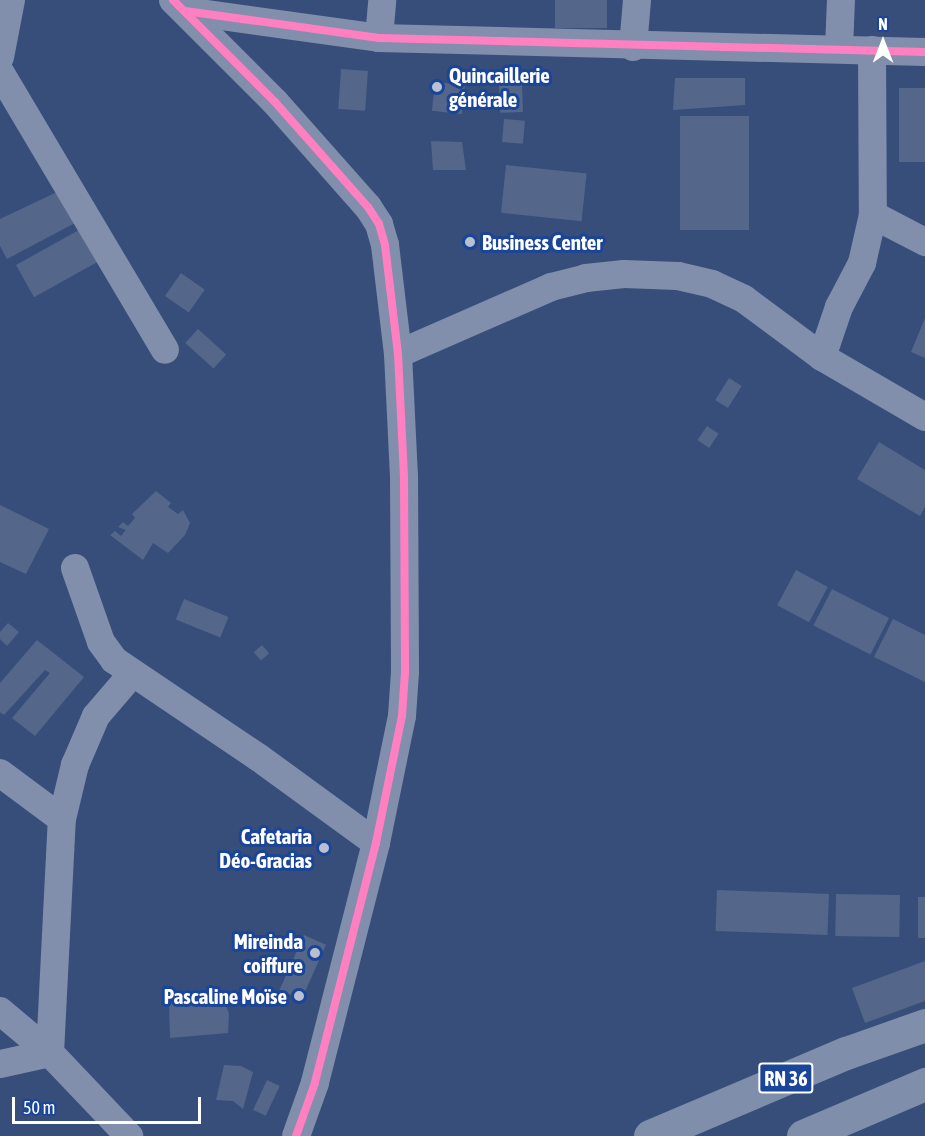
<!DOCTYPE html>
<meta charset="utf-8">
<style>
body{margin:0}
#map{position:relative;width:925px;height:1136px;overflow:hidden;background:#374e7b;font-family:"Asap Condensed",sans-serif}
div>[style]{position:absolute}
.building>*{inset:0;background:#54678a;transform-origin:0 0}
.minor>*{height:28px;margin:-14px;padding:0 14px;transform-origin:14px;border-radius:14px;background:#818fad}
.major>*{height:33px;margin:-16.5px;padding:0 16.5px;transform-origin:16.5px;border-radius:16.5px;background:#7f8fab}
.cycleway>*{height:8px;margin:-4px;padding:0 4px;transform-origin:4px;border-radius:4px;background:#ff80c0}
.dots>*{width:16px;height:16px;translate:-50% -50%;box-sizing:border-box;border:3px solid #1a4598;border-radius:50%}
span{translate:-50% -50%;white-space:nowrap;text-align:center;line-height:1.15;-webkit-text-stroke:6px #1a4598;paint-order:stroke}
.shield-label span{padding:2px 4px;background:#1a4598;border:2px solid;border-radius:4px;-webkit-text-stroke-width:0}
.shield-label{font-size:20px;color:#fff;font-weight:700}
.poi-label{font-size:21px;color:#fff;font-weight:700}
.left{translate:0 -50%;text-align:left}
.right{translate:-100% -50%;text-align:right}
.north{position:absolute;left:853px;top:12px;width:60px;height:60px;-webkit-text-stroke:4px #1a4598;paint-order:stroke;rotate:0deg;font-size:16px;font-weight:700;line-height:24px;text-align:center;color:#fff}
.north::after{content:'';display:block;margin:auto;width:21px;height:27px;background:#fff;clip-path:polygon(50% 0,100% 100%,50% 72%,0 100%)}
.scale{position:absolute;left:12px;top:1097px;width:189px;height:27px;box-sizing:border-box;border:3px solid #fff;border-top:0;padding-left:8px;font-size:18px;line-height:21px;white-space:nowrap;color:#fff;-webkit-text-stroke:4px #1a4598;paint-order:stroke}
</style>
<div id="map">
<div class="building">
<div style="left:555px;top:0;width:52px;height:28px"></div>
<div style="left:341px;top:69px;width:27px;height:40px;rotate:4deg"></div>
<div style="clip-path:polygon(675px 78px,745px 78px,745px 105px,673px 110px)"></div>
<div style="left:435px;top:82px;width:30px;height:29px;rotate:6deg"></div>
<div style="left:522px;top:83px;width:29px;height:23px;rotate:88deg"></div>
<div style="left:899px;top:88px;width:26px;height:74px"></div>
<div style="left:680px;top:116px;width:69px;height:114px"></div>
<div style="left:504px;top:119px;width:21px;height:23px;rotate:5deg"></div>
<div style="clip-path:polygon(431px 141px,462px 142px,466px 170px,433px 170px)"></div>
<div style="left:506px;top:165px;width:81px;height:48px;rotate:6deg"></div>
<div style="clip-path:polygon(57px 192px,75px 223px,7px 259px,0 246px,0 219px)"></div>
<div style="left:79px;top:230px;width:37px;height:72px;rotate:61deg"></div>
<div style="left:181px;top:273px;width:29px;height:28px;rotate:35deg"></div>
<div style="clip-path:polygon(925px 318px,925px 358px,911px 352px)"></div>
<div style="left:198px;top:329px;width:38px;height:19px;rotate:42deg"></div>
<div style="left:729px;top:378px;width:15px;height:26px;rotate:32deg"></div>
<div style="left:707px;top:426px;width:14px;height:17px;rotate:34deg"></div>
<div style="clip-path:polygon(879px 442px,925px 470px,925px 507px,920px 516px,857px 479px)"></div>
<div style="clip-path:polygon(156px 491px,171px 503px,168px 507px,178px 514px,183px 510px,190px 523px,185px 535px,168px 553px,153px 543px,143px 560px,110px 535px,115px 531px,121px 536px,126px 530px,118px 527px,123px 522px,128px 526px,135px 518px,132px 514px)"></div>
<div style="clip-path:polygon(0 505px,49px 529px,26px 574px,0 562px)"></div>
<div style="left:796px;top:570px;width:36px;height:40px;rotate:28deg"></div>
<div style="left:832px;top:589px;width:64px;height:41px;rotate:27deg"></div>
<div style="left:184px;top:599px;width:48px;height:22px;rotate:22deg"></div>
<div style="clip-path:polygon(893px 619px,925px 635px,925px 682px,874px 657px)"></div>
<div style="clip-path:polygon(8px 623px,19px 632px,7px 646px,0 639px,0 632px)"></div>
<div style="clip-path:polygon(37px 640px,84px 677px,35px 736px,12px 718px,50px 673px,45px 670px,4px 715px,0 712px,0 683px)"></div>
<div style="left:262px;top:645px;width:11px;height:11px;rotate:49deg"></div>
<div style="left:717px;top:890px;width:112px;height:41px;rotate:2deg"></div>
<div style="left:836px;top:894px;width:64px;height:42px;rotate:1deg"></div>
<div style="left:918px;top:897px;width:7px;height:41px"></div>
<div style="left:304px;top:935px;width:24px;height:60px;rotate:24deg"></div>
<div style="clip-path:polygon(925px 961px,925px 1001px,865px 1023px,852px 988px)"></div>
<div style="clip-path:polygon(224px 1000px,229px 1014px,228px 1033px,170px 1038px,169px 1003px)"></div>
<div style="clip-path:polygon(224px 1065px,241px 1066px,253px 1072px,243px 1109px,233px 1101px,216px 1100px)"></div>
<div style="left:267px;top:1080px;width:14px;height:33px;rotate:25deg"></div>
</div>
<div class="minor">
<div style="left:173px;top:0;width:144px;rotate:45deg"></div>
<div style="left:275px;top:102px;width:140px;rotate:48.5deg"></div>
<div style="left:368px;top:207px;width:20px;rotate:57deg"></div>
<div style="left:379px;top:224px;width:22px;rotate:74deg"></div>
<div style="left:385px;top:245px;width:110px;rotate:83.2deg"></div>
<div style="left:398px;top:354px;width:122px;rotate:87.2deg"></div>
<div style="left:404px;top:476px;width:196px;rotate:89.7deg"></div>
<div style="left:405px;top:672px;width:44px;rotate:93.9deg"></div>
<div style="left:402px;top:716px;width:130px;rotate:101.6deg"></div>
<div style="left:376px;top:843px;width:248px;rotate:104.3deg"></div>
<div style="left:315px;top:1083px;width:56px;rotate:109.7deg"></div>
<div style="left:185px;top:11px;width:196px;rotate:7.9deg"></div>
<div style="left:379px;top:38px;width:546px;rotate:1.47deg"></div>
<div style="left:379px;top:38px;width:38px;rotate:-85deg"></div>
<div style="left:633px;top:47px;width:47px;rotate:-85.1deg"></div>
<div style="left:839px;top:49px;width:49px;rotate:-87.7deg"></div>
<div style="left:872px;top:50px;width:165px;rotate:89.7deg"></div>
<div style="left:873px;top:215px;width:59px;rotate:27.4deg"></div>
<div style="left:0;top:57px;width:58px;rotate:-79.1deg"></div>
<div style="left:0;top:72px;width:323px;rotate:59.3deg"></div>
<div style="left:398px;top:354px;width:167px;rotate:-23.6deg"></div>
<div style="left:551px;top:287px;width:36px;rotate:-14deg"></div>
<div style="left:586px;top:278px;width:38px;rotate:-6deg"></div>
<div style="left:624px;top:274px;width:54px;rotate:2.1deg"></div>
<div style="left:678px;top:276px;width:35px;rotate:13deg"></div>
<div style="left:712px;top:284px;width:35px;rotate:25deg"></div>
<div style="left:744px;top:299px;width:97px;rotate:36.6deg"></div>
<div style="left:822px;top:357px;width:119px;rotate:30.2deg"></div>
<div style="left:822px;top:357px;width:53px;rotate:-71.2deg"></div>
<div style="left:839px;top:307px;width:50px;rotate:-62.4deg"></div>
<div style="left:862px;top:263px;width:49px;rotate:-77.1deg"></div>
<div style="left:75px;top:568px;width:78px;rotate:70.6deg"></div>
<div style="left:101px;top:642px;width:22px;rotate:54deg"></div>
<div style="left:114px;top:660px;width:174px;rotate:34deg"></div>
<div style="left:258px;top:757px;width:146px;rotate:36.1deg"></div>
<div style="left:0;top:773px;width:77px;rotate:36.6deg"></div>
<div style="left:0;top:1011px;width:65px;rotate:40deg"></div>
<div style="left:50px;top:1053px;width:115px;rotate:46.4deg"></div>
<div style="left:0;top:1064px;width:51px;rotate:-12.4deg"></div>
<div style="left:50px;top:1053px;width:234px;rotate:-87.1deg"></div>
<div style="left:62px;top:819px;width:56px;rotate:-76.5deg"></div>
<div style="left:75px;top:765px;width:53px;rotate:-66.8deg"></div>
<div style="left:96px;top:716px;width:55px;rotate:-49.4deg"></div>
</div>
<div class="major">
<div style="left:650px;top:1136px;width:213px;rotate:-23deg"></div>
<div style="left:846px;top:1053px;width:84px;rotate:-19.5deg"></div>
<div style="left:803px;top:1136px;width:133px;rotate:-23.1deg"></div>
</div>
<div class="cycleway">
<div style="left:173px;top:0;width:144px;rotate:45deg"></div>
<div style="left:275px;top:102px;width:140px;rotate:48.5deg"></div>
<div style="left:368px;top:207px;width:20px;rotate:57deg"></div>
<div style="left:379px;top:224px;width:22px;rotate:74deg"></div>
<div style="left:385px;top:245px;width:110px;rotate:83.2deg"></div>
<div style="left:398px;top:354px;width:122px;rotate:87.2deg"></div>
<div style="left:404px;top:476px;width:196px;rotate:89.7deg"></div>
<div style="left:405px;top:672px;width:44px;rotate:93.9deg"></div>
<div style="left:402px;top:716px;width:130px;rotate:101.6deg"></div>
<div style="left:376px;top:843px;width:248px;rotate:104.3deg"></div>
<div style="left:315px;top:1083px;width:56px;rotate:109.7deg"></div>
<div style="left:185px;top:11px;width:196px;rotate:7.9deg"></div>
<div style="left:379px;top:38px;width:546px;rotate:1.47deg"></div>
</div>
<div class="dots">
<div style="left:437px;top:87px;background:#b9c1d1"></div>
<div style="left:470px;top:242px;background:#b9c1d1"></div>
<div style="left:324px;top:848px;background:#b9c1d1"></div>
<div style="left:315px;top:953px;background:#b9c1d1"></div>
<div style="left:299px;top:996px;background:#b9c1d1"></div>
</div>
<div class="shield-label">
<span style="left:786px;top:1078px">RN 36</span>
</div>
<div class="poi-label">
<span class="left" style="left:449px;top:87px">Quincaillerie<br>générale</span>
<span class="left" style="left:482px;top:242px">Business Center</span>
<span class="right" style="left:312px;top:848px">Cafetaria<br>Déo-Gracias</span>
<span class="right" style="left:303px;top:953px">Mireinda<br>coiffure</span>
<span class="right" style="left:287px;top:996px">Pascaline Moïse</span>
</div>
<div class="north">N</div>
<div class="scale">50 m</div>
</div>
